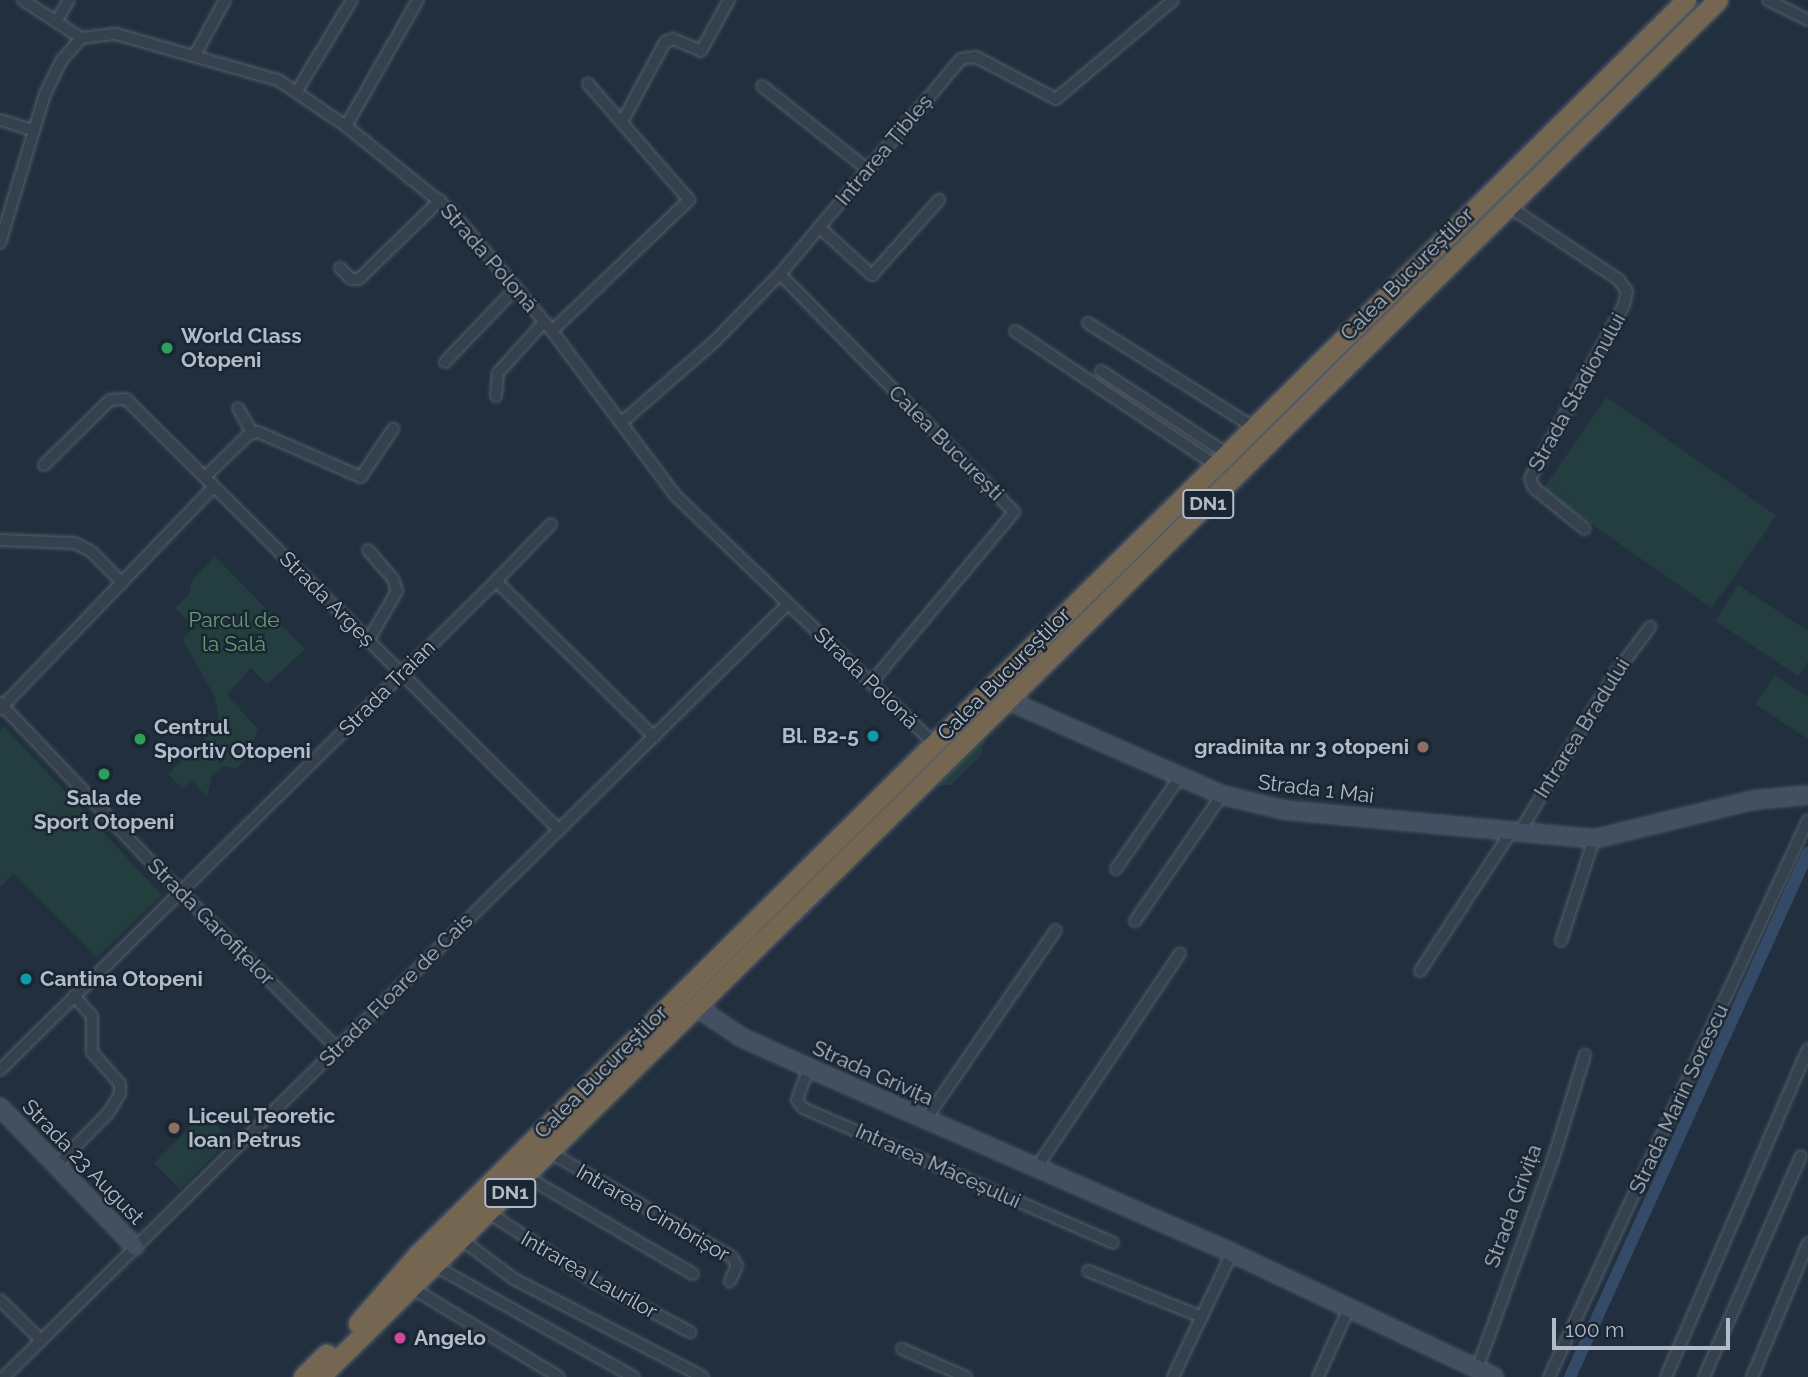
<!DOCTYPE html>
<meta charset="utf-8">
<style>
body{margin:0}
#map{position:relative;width:1808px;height:1377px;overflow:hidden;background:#212f3e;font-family:Raleway,sans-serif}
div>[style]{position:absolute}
.green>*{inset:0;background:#243d3f;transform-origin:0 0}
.canal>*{height:12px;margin:-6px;padding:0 6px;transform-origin:6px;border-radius:6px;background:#344b67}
.roads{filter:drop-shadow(0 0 2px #545e6c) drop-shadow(0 0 2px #545e6c)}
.street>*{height:10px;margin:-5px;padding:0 5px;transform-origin:5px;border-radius:5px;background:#36414e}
.secondary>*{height:16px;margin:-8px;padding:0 8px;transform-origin:8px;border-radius:8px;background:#435062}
.highway>*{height:19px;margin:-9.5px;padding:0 9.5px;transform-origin:9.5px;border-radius:9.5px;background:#756652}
.dots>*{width:19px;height:19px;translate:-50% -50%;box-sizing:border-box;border:4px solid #1b2633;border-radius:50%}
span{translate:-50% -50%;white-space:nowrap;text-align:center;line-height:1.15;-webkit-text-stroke:5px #1b2633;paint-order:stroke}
.shield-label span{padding:2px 5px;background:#1b2633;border:2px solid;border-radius:5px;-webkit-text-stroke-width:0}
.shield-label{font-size:19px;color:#b1bbca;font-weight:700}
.street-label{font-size:21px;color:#b1bbca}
.poi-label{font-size:21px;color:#b1bbca;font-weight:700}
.left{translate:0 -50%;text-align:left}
.right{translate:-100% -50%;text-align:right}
.park-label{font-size:21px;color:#669c71}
.scale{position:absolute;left:1552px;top:1318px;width:178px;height:32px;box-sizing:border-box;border:4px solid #b1bbca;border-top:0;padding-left:9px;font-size:21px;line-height:24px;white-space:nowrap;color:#b1bbca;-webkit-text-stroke:5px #1b2633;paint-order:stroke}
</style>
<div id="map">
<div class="green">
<div style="left:1607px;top:397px;width:207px;height:113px;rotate:35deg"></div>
<div style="clip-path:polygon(215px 556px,305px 649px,267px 685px,251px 668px,227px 695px,258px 729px,250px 754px,236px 769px,224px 766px,212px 776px,207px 797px,192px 781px,183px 789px,168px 774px,219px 724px,215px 697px,182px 639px,194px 628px,175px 608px,189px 594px,192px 580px)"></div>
<div style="clip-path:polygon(1738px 585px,1808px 631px,1808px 661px,1798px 676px,1715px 621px)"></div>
<div style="clip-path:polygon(1775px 675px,1808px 697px,1808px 739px,1755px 704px)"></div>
<div style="clip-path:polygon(4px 726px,162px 895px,97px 958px,14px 873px,0 887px,0 730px)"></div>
<div style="clip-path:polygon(984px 740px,982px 754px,952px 785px,938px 785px)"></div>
<div style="left:204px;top:1113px;width:37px;height:71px;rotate:45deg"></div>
</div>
<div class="canal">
<div style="left:1570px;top:1377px;width:576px;rotate:-65.57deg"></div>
</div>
<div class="roads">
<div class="street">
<div style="left:23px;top:0;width:69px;rotate:33.2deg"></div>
<div style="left:1768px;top:0;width:45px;rotate:26.6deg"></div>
<div style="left:57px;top:20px;width:23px;rotate:-59deg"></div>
<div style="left:196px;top:53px;width:60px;rotate:-61.3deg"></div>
<div style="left:762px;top:86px;width:134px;rotate:38.3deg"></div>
<div style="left:297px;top:91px;width:106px;rotate:-58.9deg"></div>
<div style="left:0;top:120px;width:34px;rotate:17deg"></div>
<div style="left:622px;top:122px;width:91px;rotate:-61.7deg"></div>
<div style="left:665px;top:42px;width:9px;rotate:-21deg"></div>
<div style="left:673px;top:39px;width:30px;rotate:23deg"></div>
<div style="left:701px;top:51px;width:58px;rotate:-61.2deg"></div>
<div style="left:346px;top:126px;width:145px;rotate:-60.3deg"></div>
<div style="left:1508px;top:206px;width:132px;rotate:33.6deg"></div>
<div style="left:1618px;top:279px;width:15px;rotate:53deg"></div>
<div style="left:1627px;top:291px;width:14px;rotate:102deg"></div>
<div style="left:1624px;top:305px;width:198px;rotate:118.4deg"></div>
<div style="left:1530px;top:479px;width:10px;rotate:66deg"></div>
<div style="left:1534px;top:488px;width:65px;rotate:38.8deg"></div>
<div style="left:819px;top:227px;width:72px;rotate:42.2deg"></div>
<div style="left:872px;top:275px;width:101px;rotate:-48.2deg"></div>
<div style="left:0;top:243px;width:156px;rotate:-73.2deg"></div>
<div style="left:45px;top:94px;width:37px;rotate:-64deg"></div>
<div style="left:61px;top:61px;width:30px;rotate:-49deg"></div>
<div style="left:81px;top:38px;width:35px;rotate:-7deg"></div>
<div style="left:116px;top:34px;width:168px;rotate:15.9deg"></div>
<div style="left:278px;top:80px;width:82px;rotate:34.1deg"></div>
<div style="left:346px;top:126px;width:135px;rotate:39deg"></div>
<div style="left:451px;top:211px;width:157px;rotate:49.9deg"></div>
<div style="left:552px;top:331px;width:206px;rotate:53.1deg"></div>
<div style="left:676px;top:496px;width:360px;rotate:43.8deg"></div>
<div style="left:340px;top:268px;width:16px;rotate:45deg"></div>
<div style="left:351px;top:279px;width:8px"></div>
<div style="left:359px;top:279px;width:113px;rotate:-44.3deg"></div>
<div style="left:780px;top:274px;width:334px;rotate:45.5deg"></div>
<div style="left:1014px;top:512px;width:223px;rotate:129.9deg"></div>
<div style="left:1088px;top:323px;width:197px;rotate:32.2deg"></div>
<div style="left:552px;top:331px;width:190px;rotate:-43.7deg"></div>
<div style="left:689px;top:200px;width:154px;rotate:-131deg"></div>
<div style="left:1015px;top:331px;width:243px;rotate:33.8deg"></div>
<div style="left:445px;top:362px;width:103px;rotate:-46.2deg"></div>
<div style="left:1101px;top:371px;width:153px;rotate:33.3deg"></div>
<div style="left:496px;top:396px;width:23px;rotate:-85deg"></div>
<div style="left:498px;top:373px;width:69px;rotate:-48deg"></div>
<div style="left:238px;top:408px;width:28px;rotate:60deg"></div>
<div style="left:621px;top:423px;width:123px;rotate:-41.1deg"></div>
<div style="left:714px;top:342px;width:95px;rotate:-45.9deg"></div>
<div style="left:780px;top:274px;width:281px;rotate:-49.9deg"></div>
<div style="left:961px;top:59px;width:15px;rotate:-8deg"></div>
<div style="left:976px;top:57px;width:90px;rotate:27.7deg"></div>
<div style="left:1056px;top:99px;width:153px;rotate:-40.2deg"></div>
<div style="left:44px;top:465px;width:93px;rotate:-44.6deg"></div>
<div style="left:110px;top:400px;width:16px;rotate:-4deg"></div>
<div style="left:126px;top:399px;width:611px;rotate:44.87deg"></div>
<div style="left:205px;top:477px;width:60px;rotate:-44.3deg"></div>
<div style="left:248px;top:435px;width:10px;rotate:-17deg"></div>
<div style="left:258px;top:432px;width:112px;rotate:23.6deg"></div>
<div style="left:361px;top:477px;width:58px;rotate:-56.3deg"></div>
<div style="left:0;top:540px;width:75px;rotate:2.3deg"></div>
<div style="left:75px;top:543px;width:19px;rotate:28deg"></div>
<div style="left:92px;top:552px;width:43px;rotate:45.9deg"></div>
<div style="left:368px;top:550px;width:38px;rotate:49deg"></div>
<div style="left:393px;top:579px;width:13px;rotate:72deg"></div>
<div style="left:397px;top:591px;width:58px;rotate:120.1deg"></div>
<div style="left:496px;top:581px;width:79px;rotate:-46deg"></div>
<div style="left:0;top:703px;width:212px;rotate:46.5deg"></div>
<div style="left:146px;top:857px;width:270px;rotate:45deg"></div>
<div style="left:0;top:709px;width:308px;rotate:-46.1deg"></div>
<div style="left:1519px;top:833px;width:186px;rotate:-58.9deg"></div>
<div style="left:1615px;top:674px;width:59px;rotate:-53.3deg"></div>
<div style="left:1116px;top:869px;width:111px;rotate:-55.3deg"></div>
<div style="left:1135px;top:921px;width:153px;rotate:-55.4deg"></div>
<div style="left:1561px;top:941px;width:107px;rotate:-72.1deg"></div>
<div style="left:1420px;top:971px;width:166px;rotate:-56.8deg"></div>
<div style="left:809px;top:1068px;width:34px;rotate:111deg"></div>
<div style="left:797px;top:1100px;width:10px;rotate:53deg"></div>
<div style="left:803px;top:1108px;width:338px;rotate:23.5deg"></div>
<div style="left:0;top:1070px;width:697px;rotate:-44.59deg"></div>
<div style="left:496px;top:581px;width:222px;rotate:44.6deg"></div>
<div style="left:926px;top:1119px;width:229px;rotate:-55.5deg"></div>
<div style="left:551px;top:1153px;width:209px;rotate:29.9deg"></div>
<div style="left:732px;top:1257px;width:10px;rotate:61deg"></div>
<div style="left:737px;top:1266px;width:17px;rotate:115deg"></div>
<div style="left:57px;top:1165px;width:74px;rotate:-45.5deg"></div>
<div style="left:109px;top:1112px;width:21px;rotate:-59deg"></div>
<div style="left:120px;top:1094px;width:10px;rotate:-90deg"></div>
<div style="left:120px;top:1084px;width:43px;rotate:-131.2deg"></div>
<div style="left:92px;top:1052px;width:36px;rotate:-90deg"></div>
<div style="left:92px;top:1016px;width:27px;rotate:-132deg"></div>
<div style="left:1037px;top:1167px;width:257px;rotate:-56.2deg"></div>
<div style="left:527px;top:1177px;width:192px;rotate:30.3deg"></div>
<div style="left:489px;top:1213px;width:124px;rotate:33.2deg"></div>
<div style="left:593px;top:1281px;width:110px;rotate:27.7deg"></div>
<div style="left:462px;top:1240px;width:65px;rotate:36.9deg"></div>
<div style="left:514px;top:1279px;width:213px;rotate:27.4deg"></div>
<div style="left:435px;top:1266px;width:228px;rotate:29.2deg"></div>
<div style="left:1088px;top:1271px;width:123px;rotate:22deg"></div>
<div style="left:412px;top:1288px;width:172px;rotate:31.2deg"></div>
<div style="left:0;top:1300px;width:57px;rotate:44.3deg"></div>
<div style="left:902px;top:1349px;width:70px;rotate:23.6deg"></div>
<div style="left:1477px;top:1369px;width:226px;rotate:-70.1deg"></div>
<div style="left:1554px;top:1156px;width:106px;rotate:-72.9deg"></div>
<div style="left:4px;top:1377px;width:1101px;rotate:-44.6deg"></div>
<div style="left:1173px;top:1377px;width:137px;rotate:-64.6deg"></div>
<div style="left:1318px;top:1377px;width:76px;rotate:-65.8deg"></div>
<div style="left:1549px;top:1377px;width:614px;rotate:-65.06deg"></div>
<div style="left:1666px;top:1377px;width:357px;rotate:-66.6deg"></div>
<div style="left:1704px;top:1377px;width:241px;rotate:-66.3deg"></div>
<div style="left:1752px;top:1377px;width:145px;rotate:-67.3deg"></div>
</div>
<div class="secondary">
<div style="left:1009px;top:701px;width:233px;rotate:23.8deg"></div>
<div style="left:1222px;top:795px;width:64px;rotate:13.6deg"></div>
<div style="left:1284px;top:810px;width:311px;rotate:5.3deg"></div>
<div style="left:1594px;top:839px;width:165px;rotate:-13.7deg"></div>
<div style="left:1754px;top:800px;width:54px;rotate:-5.3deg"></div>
<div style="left:698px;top:1008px;width:52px;rotate:34deg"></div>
<div style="left:741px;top:1037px;width:75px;rotate:24.5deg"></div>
<div style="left:809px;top:1068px;width:462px;rotate:23.6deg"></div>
<div style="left:1232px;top:1253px;width:290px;rotate:25.3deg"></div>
<div style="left:0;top:1107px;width:194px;rotate:46deg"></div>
</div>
<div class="highway">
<div style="left:358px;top:1323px;width:91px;rotate:-49deg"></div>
<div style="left:418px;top:1254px;width:1783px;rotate:-44.68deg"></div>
<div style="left:303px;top:1377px;width:33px;rotate:-45deg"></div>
<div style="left:320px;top:1377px;width:1962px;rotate:-44.57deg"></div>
</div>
</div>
<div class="dots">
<div style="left:167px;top:348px;background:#2e9e5b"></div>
<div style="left:873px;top:736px;background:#0f9aa8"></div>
<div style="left:140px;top:739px;background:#2e9e5b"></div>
<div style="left:1423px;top:747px;background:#8d6e63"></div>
<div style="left:104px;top:774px;background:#2e9e5b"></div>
<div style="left:26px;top:979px;background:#0f9aa8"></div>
<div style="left:174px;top:1128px;background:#8d6e63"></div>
<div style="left:400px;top:1338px;background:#d1479c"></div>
</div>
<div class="shield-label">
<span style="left:1208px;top:504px">DN1</span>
<span style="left:510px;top:1193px">DN1</span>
</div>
<div class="street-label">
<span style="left:884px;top:150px;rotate:-50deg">Intrarea Țibleș</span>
<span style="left:489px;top:258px;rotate:49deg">Strada Polonă</span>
<span style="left:1407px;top:274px;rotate:-45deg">Calea Bucureștilor</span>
<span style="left:1577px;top:392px;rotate:-61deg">Strada Stadionului</span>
<span style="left:946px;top:443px;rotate:45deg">Calea București</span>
<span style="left:327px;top:599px;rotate:45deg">Strada Argeș</span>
<span style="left:1004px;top:674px;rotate:-45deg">Calea Bucureștilor</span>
<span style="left:866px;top:678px;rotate:44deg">Strada Polonă</span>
<span style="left:387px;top:688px;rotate:-45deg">Strada Traian</span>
<span style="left:1582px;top:728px;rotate:-58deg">Intrarea Bradului</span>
<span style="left:1316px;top:789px;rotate:7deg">Strada 1 Mai</span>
<span style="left:211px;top:922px;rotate:45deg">Strada Garofițelor</span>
<span style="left:396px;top:990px;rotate:-45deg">Strada Floare de Cais</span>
<span style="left:601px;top:1072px;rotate:-45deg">Calea Bucureștilor</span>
<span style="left:873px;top:1073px;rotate:24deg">Strada Grivița</span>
<span style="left:1679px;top:1099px;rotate:-65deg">Strada Marin Sorescu</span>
<span style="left:83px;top:1162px;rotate:46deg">Strada 23 August</span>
<span style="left:938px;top:1166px;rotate:24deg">Intrarea Măceșului</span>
<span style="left:1513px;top:1206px;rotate:-70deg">Strada Grivița</span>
<span style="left:653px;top:1213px;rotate:30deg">Intrarea Cimbrișor</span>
<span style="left:589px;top:1275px;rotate:30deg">Intrarea Laurilor</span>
</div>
<div class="poi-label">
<span class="left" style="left:181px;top:348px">World Class<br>Otopeni</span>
<span class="left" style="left:154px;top:739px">Centrul<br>Sportiv Otopeni</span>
<span class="right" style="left:859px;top:736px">Bl. B2-5</span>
<span class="right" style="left:1409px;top:747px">gradinita nr 3 otopeni</span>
<span style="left:104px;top:810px">Sala de<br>Sport Otopeni</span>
<span class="left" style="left:40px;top:979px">Cantina Otopeni</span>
<span class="left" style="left:188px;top:1128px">Liceul Teoretic<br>Ioan Petrus</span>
<span class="left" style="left:414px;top:1338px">Angelo</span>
</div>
<div class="park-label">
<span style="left:234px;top:632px">Parcul de<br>la Sală</span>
</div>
<div class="scale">100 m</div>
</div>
